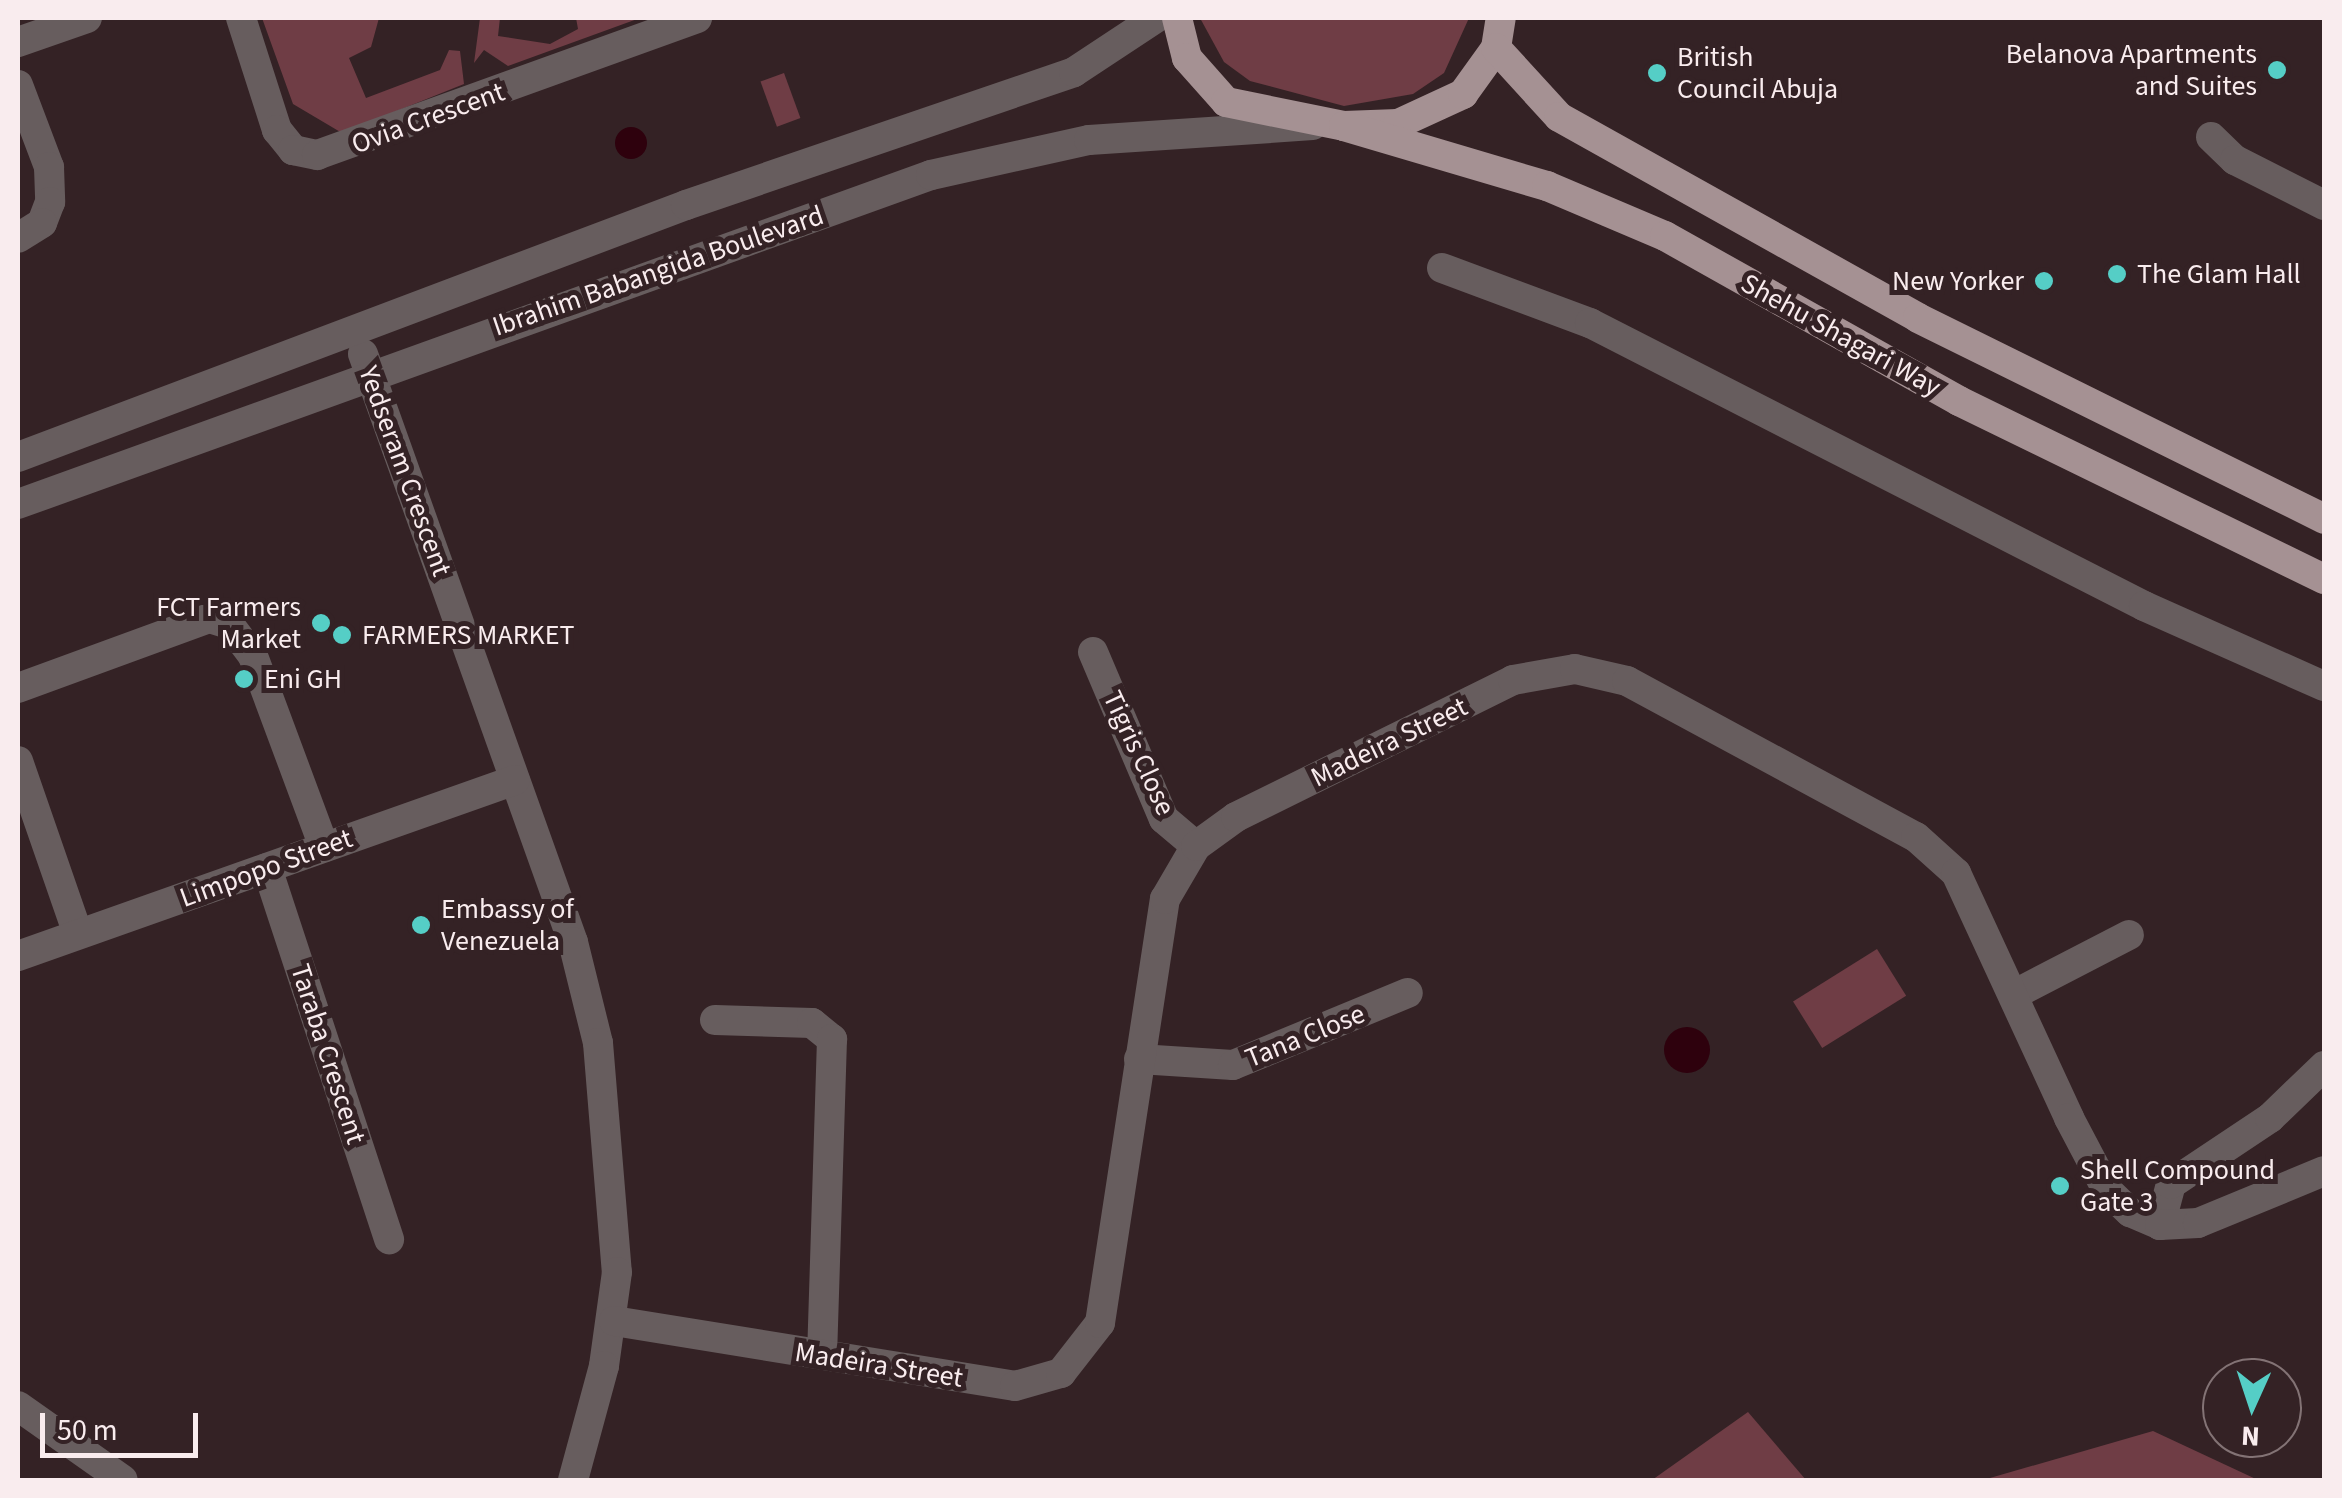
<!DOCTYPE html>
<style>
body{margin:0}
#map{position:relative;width:2342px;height:1498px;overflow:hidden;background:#342225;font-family:"Source Sans 3",sans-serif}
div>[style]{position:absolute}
.green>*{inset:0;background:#6f3d45;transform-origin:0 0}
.water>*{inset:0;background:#2e010d}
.round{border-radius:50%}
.minor>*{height:30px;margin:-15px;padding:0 15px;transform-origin:15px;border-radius:15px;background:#675d5e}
.major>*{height:30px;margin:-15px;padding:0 15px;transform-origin:15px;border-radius:15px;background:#a59193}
.dots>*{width:28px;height:28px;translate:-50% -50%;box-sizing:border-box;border:5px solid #342225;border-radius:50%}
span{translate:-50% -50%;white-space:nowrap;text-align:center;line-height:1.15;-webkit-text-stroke:10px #342225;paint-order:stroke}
.poi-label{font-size:28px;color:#f9ecee}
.right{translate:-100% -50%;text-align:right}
.left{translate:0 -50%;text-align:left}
.street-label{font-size:28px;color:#f9ecee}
.frame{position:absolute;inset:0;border:20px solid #f9ecee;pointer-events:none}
.north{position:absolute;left:2202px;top:1358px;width:100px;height:100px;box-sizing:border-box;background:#342225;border:2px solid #837375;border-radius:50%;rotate:183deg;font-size:28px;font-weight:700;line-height:40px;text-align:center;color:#f9ecee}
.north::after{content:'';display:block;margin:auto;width:35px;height:45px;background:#55cec6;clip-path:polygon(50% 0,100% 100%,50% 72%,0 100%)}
.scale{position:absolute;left:40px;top:1413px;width:158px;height:45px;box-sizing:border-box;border:5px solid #f9ecee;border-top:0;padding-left:12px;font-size:30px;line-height:35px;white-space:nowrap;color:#f9ecee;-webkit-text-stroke:8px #342225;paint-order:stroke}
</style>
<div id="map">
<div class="green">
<div style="clip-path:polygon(379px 18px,371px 47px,349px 58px,366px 98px,440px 70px,449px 50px,460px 51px,464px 84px,342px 133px,293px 104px,262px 18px)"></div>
<div style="clip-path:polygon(480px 18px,500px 18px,498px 36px,550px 44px,578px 29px,576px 18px,640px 18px,508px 66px,484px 50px,474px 63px)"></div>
<div style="clip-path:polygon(1200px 18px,1469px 18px,1444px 73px,1413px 94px,1344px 106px,1250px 81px,1224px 62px)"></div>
<div style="left:784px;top:73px;width:48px;height:25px;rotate:70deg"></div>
<div style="left:1877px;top:949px;width:55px;height:99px;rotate:58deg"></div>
<div style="clip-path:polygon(1748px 1412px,1806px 1480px,1652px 1480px)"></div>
<div style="clip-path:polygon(2153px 1431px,2258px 1480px,1983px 1480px)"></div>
</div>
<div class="water">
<div class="round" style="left:615px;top:127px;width:32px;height:32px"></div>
<div class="round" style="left:1664px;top:1027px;width:46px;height:46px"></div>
</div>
<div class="minor">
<div style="left:241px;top:18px;width:118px;rotate:72.2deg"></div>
<div style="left:277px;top:130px;width:26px;rotate:51deg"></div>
<div style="left:293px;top:150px;width:25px;rotate:12deg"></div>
<div style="left:317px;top:155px;width:404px;rotate:-19.8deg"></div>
<div style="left:18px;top:42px;width:73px;rotate:-19.2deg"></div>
<div style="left:18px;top:85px;width:88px;rotate:69.3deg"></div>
<div style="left:49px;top:167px;width:35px;rotate:88deg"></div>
<div style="left:50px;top:202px;width:22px;rotate:111deg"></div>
<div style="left:42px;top:223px;width:28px;rotate:148deg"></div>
<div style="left:2211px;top:137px;width:33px;rotate:44deg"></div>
<div style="left:2235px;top:160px;width:100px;rotate:26.8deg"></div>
<div style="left:1442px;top:268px;width:158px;rotate:20.4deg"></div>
<div style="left:1590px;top:323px;width:622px;rotate:27.06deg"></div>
<div style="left:2144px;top:606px;width:197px;rotate:24deg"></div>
<div style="left:363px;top:354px;width:624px;rotate:70.35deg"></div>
<div style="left:573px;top:942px;width:104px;rotate:76.1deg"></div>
<div style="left:598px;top:1043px;width:230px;rotate:85.3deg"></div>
<div style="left:617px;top:1272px;width:95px;rotate:97.9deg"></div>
<div style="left:604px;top:1366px;width:118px;rotate:105.2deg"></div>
<div style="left:18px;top:457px;width:714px;rotate:-20.67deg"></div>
<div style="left:686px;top:205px;width:410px;rotate:-18.9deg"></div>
<div style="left:1074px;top:72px;width:98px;rotate:-33.4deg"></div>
<div style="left:18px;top:504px;width:970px;rotate:-19.82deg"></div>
<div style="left:931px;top:175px;width:162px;rotate:-12.5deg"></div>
<div style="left:1089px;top:140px;width:224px;rotate:-3.8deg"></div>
<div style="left:1093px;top:652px;width:181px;rotate:67deg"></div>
<div style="left:1164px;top:819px;width:42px;rotate:40.2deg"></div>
<div style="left:18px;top:688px;width:203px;rotate:-20.1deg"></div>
<div style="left:209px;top:618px;width:21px;rotate:17deg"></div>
<div style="left:229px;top:624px;width:40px;rotate:53deg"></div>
<div style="left:253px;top:656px;width:204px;rotate:69.6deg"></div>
<div style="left:18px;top:761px;width:183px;rotate:70.9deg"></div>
<div style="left:267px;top:868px;width:391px;rotate:71.8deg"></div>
<div style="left:18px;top:956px;width:527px;rotate:-19.5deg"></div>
<div style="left:2017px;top:993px;width:126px;rotate:-27.4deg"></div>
<div style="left:715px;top:1020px;width:97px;rotate:1.8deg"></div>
<div style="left:812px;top:1023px;width:26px;rotate:39deg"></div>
<div style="left:832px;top:1039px;width:316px;rotate:91.8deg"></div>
<div style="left:1139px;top:1059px;width:94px;rotate:3.7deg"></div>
<div style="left:1233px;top:1065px;width:189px;rotate:-22.4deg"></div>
<div style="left:2160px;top:1225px;width:42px;rotate:-75deg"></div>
<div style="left:2171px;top:1184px;width:119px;rotate:-33.7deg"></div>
<div style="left:2270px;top:1118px;width:75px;rotate:-43.9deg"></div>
<div style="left:614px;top:1321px;width:406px;rotate:9.2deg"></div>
<div style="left:1015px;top:1386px;width:48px;rotate:-15.8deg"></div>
<div style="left:1061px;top:1373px;width:63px;rotate:-52deg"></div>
<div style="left:1100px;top:1323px;width:429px;rotate:-81.3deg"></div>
<div style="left:1165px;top:899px;width:61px;rotate:-59.7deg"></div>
<div style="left:1196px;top:846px;width:49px;rotate:-35.9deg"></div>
<div style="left:1236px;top:817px;width:309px;rotate:-26.3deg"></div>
<div style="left:1513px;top:680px;width:63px;rotate:-10.1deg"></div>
<div style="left:1575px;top:669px;width:53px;rotate:13deg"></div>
<div style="left:1627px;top:681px;width:328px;rotate:28.4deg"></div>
<div style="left:1916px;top:837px;width:54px;rotate:42deg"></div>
<div style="left:1956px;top:873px;width:270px;rotate:65.2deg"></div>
<div style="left:2069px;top:1118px;width:81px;rotate:62.2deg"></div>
<div style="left:2107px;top:1190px;width:32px;rotate:44deg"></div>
<div style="left:2130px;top:1212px;width:33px;rotate:23deg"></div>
<div style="left:2160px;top:1225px;width:38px;rotate:-3deg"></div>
<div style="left:2198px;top:1223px;width:136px;rotate:-22.4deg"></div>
<div style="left:18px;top:1406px;width:128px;rotate:35.2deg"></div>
</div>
<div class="major">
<div style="left:1177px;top:18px;width:41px;rotate:76deg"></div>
<div style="left:1187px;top:58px;width:59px;rotate:48.4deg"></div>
<div style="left:1226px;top:102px;width:120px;rotate:11.5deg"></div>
<div style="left:1344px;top:126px;width:54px;rotate:-2.1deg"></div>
<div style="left:1398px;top:124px;width:72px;rotate:-24.8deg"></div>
<div style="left:1463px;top:94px;width:57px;rotate:-54.3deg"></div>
<div style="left:1496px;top:48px;width:30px;rotate:-81deg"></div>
<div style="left:1496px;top:48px;width:93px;rotate:47.6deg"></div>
<div style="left:1559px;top:117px;width:411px;rotate:29.2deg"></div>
<div style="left:1918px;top:318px;width:453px;rotate:26.3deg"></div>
<div style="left:1344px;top:126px;width:212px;rotate:16.5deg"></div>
<div style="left:1547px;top:186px;width:128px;rotate:23deg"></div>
<div style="left:1665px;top:236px;width:337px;rotate:29.3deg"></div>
<div style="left:1959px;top:401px;width:406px;rotate:26deg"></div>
</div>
<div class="dots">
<div style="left:2277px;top:70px;background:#55cec6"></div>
<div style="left:1657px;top:73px;background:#55cec6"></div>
<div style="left:2117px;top:274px;background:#55cec6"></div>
<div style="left:2044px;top:281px;background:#55cec6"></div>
<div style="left:321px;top:623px;background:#55cec6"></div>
<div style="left:342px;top:635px;background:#55cec6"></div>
<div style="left:244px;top:679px;background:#55cec6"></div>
<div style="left:421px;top:925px;background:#55cec6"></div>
<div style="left:2060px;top:1186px;background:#55cec6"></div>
</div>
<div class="poi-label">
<span class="right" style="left:2257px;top:70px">Belanova Apartments<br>and Suites</span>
<span class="left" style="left:1677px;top:73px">British<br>Council Abuja</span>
<span class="left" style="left:2137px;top:274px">The Glam Hall</span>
<span class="right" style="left:2024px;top:281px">New Yorker</span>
<span class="right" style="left:301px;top:623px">FCT Farmers<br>Market</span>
<span class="left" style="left:362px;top:635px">FARMERS MARKET</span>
<span class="left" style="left:264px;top:679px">Eni GH</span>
<span class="left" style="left:441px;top:925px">Embassy of<br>Venezuela</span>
<span class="left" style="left:2080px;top:1186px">Shell Compound<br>Gate 3</span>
</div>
<div class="street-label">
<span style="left:428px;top:118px;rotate:-20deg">Ovia Crescent</span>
<span style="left:658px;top:271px;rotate:-19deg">Ibrahim Babangida Boulevard</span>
<span style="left:1841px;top:335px;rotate:29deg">Shehu Shagari Way</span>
<span style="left:405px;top:471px;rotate:70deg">Yedseram Crescent</span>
<span style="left:1389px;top:742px;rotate:-26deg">Madeira Street</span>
<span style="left:1139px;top:753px;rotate:65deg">Tigris Close</span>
<span style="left:266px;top:868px;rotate:-20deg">Limpopo Street</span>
<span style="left:1305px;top:1036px;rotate:-22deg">Tana Close</span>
<span style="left:328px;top:1054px;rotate:72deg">Taraba Crescent</span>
<span style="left:879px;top:1365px;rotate:9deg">Madeira Street</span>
</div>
<div class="frame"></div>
<div class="north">N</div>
<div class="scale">50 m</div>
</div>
